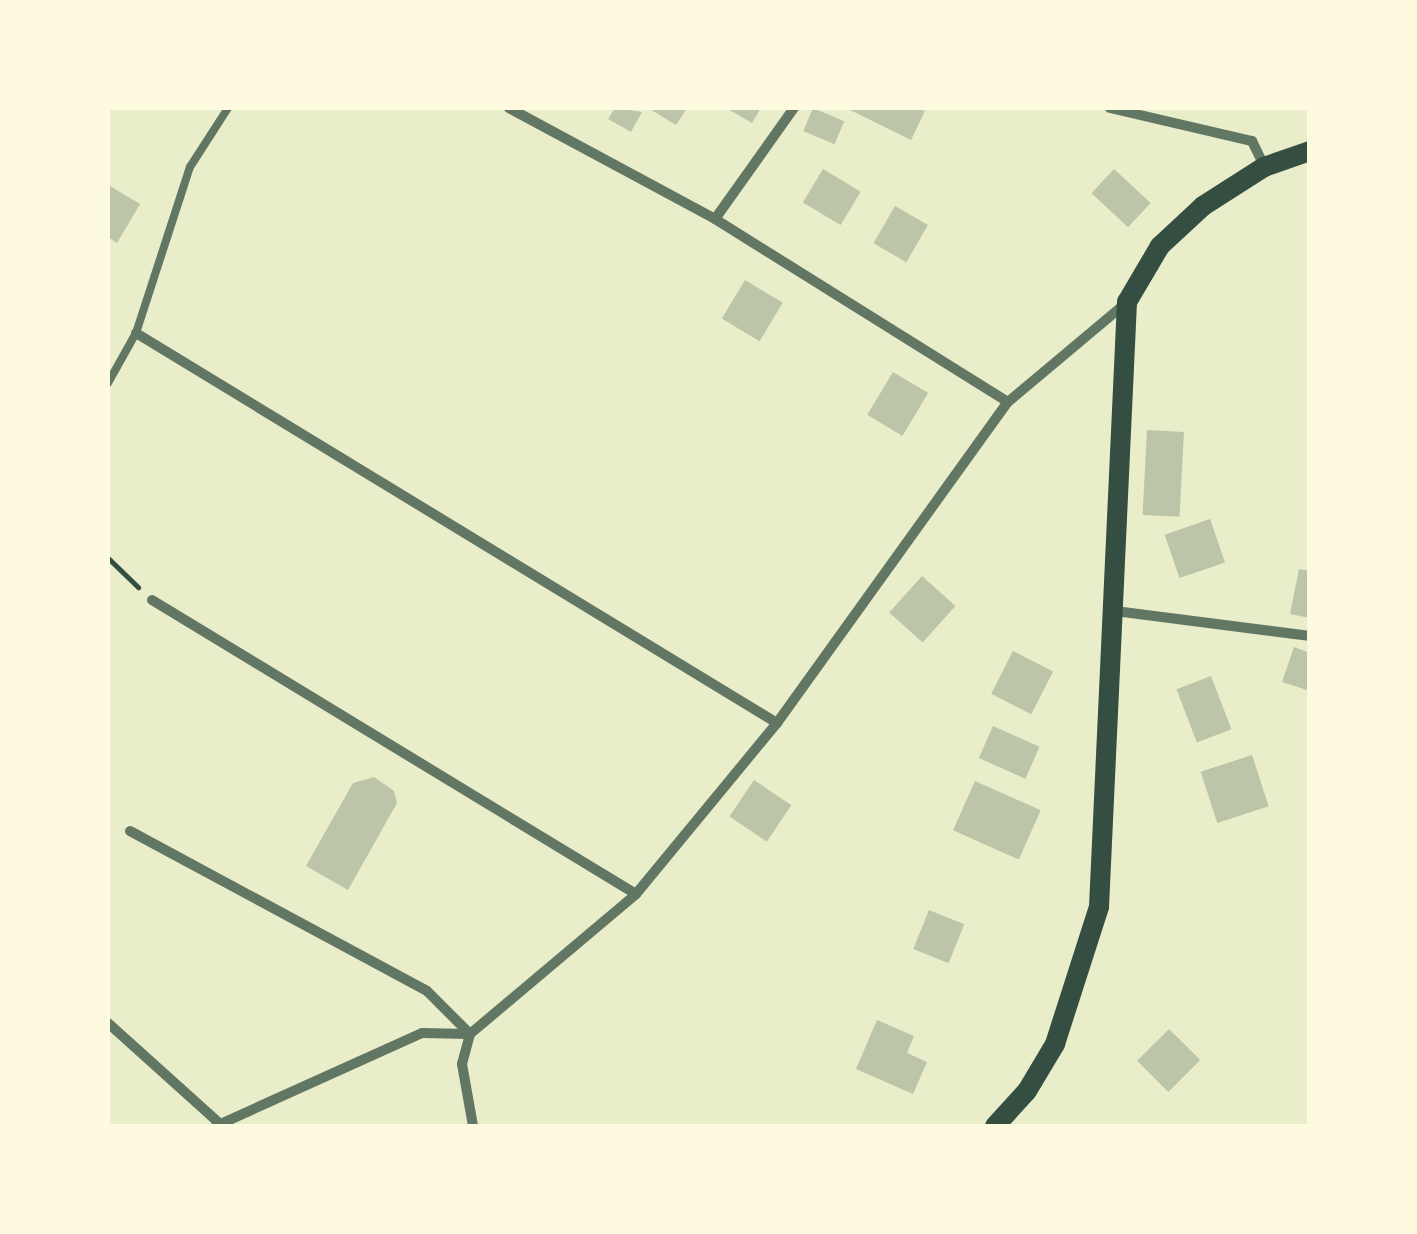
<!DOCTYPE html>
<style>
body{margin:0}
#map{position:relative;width:1417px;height:1234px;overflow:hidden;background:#e9edc9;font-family:Arial,sans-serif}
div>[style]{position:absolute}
.building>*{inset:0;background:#bcc5a7;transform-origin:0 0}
.path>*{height:5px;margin:-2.5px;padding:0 2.5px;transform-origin:2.5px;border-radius:2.5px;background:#344e41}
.service>*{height:8px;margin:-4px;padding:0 4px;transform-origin:4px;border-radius:4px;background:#617663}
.minor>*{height:10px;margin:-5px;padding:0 5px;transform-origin:5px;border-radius:5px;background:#617663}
.secondary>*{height:20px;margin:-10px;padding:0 10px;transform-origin:10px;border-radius:10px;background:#344e41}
span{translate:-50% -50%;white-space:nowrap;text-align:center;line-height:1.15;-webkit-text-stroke:10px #fefae0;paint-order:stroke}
.frame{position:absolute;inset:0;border:110px solid #fefae0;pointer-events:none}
</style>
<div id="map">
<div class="building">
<div style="clip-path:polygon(615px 108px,642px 112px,631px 132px,608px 119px)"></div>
<div style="clip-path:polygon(648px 108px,687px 108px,676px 125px)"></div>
<div style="clip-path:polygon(726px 108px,761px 108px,752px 123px)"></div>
<div style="left:813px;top:108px;width:34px;height:25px;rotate:23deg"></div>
<div style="clip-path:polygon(846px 108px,917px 108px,925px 111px,911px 140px)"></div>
<div style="left:823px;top:169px;width:44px;height:39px;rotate:31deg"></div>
<div style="left:1114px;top:169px;width:50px;height:33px;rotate:43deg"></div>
<div style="clip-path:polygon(108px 185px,140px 204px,117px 243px,108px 237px)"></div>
<div style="left:895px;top:206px;width:38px;height:43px;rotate:30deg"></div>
<div style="left:745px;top:280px;width:44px;height:45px;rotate:31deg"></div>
<div style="left:893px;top:372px;width:41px;height:50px;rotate:31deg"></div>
<div style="left:1147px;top:430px;width:37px;height:85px;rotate:3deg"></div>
<div style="left:1210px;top:519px;width:46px;height:48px;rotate:71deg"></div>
<div style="clip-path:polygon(1299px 569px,1310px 571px,1310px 618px,1290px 614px)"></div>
<div style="left:922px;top:576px;width:45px;height:49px;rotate:42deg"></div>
<div style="clip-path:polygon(1294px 647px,1310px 653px,1310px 691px,1282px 682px)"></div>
<div style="left:1013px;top:651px;width:45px;height:48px;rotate:27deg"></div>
<div style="left:1211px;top:676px;width:57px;height:37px;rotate:69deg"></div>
<div style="left:993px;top:726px;width:51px;height:35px;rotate:24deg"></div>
<div style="left:1252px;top:755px;width:54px;height:54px;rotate:72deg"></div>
<div style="clip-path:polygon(374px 777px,394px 791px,397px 803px,348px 890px,306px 866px,353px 783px)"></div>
<div style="left:754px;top:780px;width:45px;height:44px;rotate:34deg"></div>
<div style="left:975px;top:781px;width:72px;height:54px;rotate:24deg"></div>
<div style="left:929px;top:910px;width:38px;height:42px;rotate:22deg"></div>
<div style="clip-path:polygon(877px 1020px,914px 1036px,907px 1053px,927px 1062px,913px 1094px,856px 1069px)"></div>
<div style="left:1169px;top:1029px;width:44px;height:45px;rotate:45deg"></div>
</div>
<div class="path">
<div style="left:108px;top:558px;width:42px;rotate:44deg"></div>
</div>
<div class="service">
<div style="left:108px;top:383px;width:57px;rotate:-60.8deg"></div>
<div style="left:136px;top:333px;width:175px;rotate:-72deg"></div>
<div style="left:190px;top:167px;width:70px;rotate:-57.2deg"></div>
</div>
<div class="minor">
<div style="left:509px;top:108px;width:234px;rotate:28.3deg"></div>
<div style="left:715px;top:219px;width:345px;rotate:32deg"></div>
<div style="left:1110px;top:108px;width:146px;rotate:13.1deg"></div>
<div style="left:1252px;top:141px;width:28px;rotate:64deg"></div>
<div style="left:715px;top:219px;width:136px;rotate:-54.6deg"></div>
<div style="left:136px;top:333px;width:750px;rotate:31.32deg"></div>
<div style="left:152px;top:600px;width:566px;rotate:31.28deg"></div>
<div style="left:1115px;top:611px;width:197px;rotate:7.3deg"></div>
<div style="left:130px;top:831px;width:337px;rotate:28.3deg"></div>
<div style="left:427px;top:991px;width:61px;rotate:45deg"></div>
<div style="left:108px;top:1023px;width:151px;rotate:42deg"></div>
<div style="left:470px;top:1034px;width:217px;rotate:-40.1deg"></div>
<div style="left:636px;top:894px;width:222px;rotate:-50.5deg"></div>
<div style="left:777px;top:723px;width:395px;rotate:-54.3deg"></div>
<div style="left:1008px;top:402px;width:154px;rotate:-40deg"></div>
<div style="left:470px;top:1034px;width:31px;rotate:105deg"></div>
<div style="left:462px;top:1064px;width:63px;rotate:79.9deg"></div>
<div style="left:216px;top:1126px;width:226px;rotate:-24.3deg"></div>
<div style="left:422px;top:1033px;width:47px;rotate:1.2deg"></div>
</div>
<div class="secondary">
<div style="left:995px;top:1126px;width:47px;rotate:-47.6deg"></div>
<div style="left:1027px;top:1091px;width:55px;rotate:-59.2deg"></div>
<div style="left:1055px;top:1044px;width:144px;rotate:-72.2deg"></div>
<div style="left:1099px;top:907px;width:606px;rotate:-87.35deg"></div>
<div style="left:1127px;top:302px;width:65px;rotate:-59.5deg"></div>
<div style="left:1160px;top:246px;width:59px;rotate:-42.9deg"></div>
<div style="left:1203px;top:206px;width:72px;rotate:-32.6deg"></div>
<div style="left:1264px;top:167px;width:49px;rotate:-19.2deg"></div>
</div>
<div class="frame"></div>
</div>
